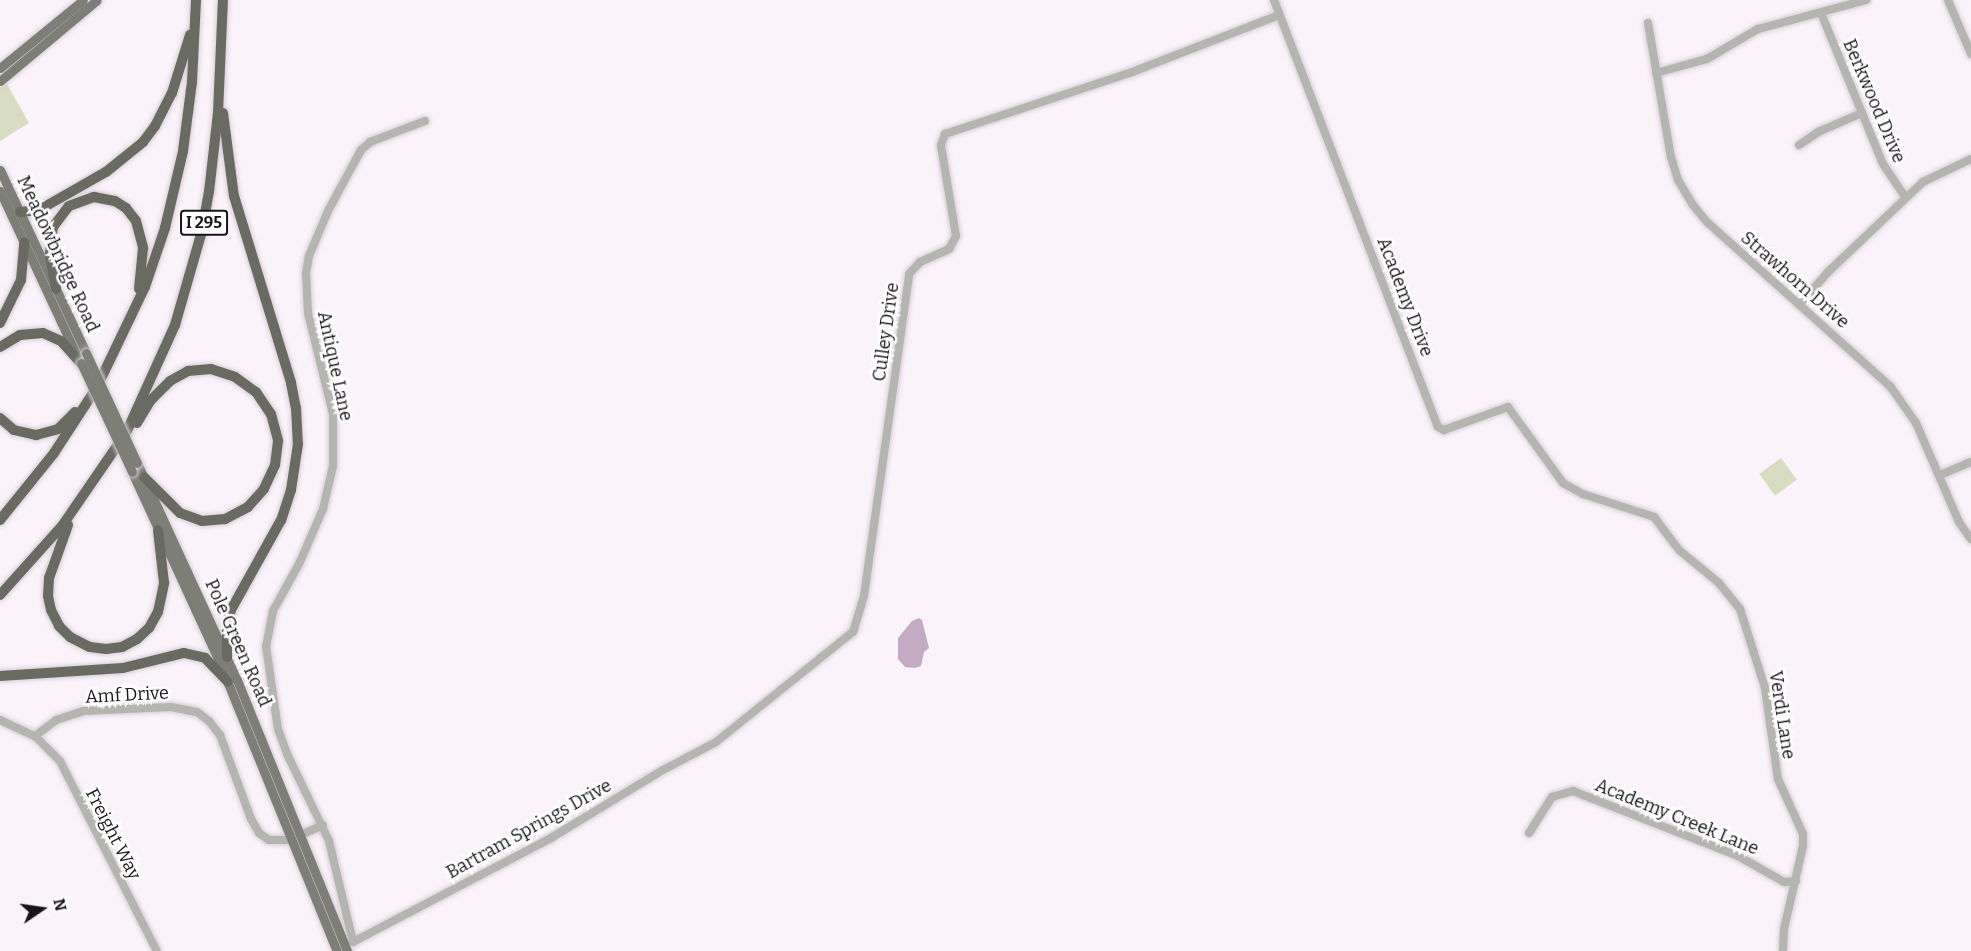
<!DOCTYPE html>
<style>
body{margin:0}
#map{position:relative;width:1971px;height:951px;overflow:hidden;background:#fbf3fa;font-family:Bitter,serif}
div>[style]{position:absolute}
.green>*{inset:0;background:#d8ddc1;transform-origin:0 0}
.water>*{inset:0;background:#c5abc2}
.roads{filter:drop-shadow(0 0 2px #d7cfd6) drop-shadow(0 0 2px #d7cfd6)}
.minor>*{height:8px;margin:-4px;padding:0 4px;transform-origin:4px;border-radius:4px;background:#b4b5b0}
.major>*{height:9px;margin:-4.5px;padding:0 4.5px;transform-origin:4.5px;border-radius:4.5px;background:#7d7e76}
.highway>*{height:10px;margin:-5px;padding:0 5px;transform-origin:5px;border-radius:5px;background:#696b62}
.bridges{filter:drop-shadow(0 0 2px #d7cfd6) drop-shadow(0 0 2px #d7cfd6)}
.major-bridge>*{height:9px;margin:-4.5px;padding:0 4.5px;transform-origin:4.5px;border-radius:4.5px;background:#7d7e76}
span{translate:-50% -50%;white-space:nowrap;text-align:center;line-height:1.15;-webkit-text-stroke:5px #fff;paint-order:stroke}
.shield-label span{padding:2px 4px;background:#fff;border:2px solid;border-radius:4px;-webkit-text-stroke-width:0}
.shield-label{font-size:16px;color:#181518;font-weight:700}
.street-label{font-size:18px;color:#181518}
.north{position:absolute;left:12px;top:879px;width:60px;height:60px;-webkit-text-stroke:4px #fff;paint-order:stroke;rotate:77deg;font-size:16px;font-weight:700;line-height:24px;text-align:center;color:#181518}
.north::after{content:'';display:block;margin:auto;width:21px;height:27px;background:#181518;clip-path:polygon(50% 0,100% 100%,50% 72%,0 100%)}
</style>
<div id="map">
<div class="green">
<div style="clip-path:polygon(7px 84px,29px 123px,0 141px,0 87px)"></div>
<div style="left:1781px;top:458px;width:27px;height:27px;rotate:54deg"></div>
</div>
<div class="water">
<div style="clip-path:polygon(919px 618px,922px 620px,929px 648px,924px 652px,921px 666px,915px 668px,905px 667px,898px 659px,898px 638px,912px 621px)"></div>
</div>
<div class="roads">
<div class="minor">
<div style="left:1274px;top:0;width:457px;rotate:69deg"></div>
<div style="left:1438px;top:427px;width:7px;rotate:27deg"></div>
<div style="left:1444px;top:430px;width:68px;rotate:-19.8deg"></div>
<div style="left:1508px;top:407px;width:94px;rotate:54.1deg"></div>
<div style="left:1563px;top:483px;width:23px;rotate:29deg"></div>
<div style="left:1583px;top:494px;width:75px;rotate:17.9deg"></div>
<div style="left:1654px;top:517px;width:41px;rotate:52.9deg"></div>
<div style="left:1679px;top:550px;width:52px;rotate:39.5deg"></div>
<div style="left:1719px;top:583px;width:33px;rotate:51deg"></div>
<div style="left:1740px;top:609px;width:83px;rotate:72.4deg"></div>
<div style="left:1765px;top:688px;width:92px;rotate:81.9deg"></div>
<div style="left:1778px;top:779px;width:60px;rotate:65.6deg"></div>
<div style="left:1803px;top:834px;width:12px;rotate:90deg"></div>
<div style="left:1803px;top:846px;width:85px;rotate:102.9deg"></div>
<div style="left:1784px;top:929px;width:22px;rotate:93deg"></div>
<div style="left:1948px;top:0;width:59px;rotate:66.9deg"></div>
<div style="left:1821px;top:13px;width:163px;rotate:67.7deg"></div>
<div style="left:1883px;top:164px;width:40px;rotate:56deg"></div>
<div style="left:1648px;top:23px;width:136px;rotate:80.3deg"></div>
<div style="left:1671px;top:157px;width:24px;rotate:73deg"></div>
<div style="left:1678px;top:180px;width:29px;rotate:59deg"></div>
<div style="left:1693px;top:205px;width:22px;rotate:51deg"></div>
<div style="left:1707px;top:222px;width:246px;rotate:41.9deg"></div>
<div style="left:1890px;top:386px;width:45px;rotate:54.9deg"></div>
<div style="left:1916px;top:423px;width:108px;rotate:66.5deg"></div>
<div style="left:1959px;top:522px;width:21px;rotate:55deg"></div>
<div style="left:1656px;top:73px;width:53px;rotate:-15.4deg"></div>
<div style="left:1707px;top:59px;width:59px;rotate:-30.5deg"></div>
<div style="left:1758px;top:29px;width:112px;rotate:-15deg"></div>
<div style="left:425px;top:121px;width:59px;rotate:159.1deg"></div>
<div style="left:370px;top:142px;width:12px;rotate:138deg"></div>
<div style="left:361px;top:150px;width:69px;rotate:118.4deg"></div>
<div style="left:328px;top:211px;width:49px;rotate:112.9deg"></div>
<div style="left:309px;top:256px;width:17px;rotate:100deg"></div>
<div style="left:306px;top:273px;width:40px;rotate:87.1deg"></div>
<div style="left:308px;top:313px;width:104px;rotate:76.1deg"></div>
<div style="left:333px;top:414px;width:52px;rotate:90deg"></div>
<div style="left:333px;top:466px;width:44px;rotate:103.1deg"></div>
<div style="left:323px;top:509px;width:58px;rotate:113.5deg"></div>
<div style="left:300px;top:562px;width:56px;rotate:118.9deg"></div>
<div style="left:273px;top:611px;width:36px;rotate:101deg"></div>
<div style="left:266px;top:646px;width:84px;rotate:81.8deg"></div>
<div style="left:278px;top:729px;width:29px;rotate:70deg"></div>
<div style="left:288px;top:756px;width:94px;rotate:64.2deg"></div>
<div style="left:329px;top:841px;width:104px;rotate:76.6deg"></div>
<div style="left:353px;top:942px;width:224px;rotate:-27.7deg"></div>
<div style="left:551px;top:838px;width:131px;rotate:-31.3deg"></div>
<div style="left:663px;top:770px;width:60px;rotate:-27.8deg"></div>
<div style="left:716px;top:742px;width:176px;rotate:-38.8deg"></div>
<div style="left:853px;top:632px;width:38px;rotate:-73deg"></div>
<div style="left:864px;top:596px;width:325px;rotate:-82deg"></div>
<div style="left:909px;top:274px;width:16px;rotate:-47deg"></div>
<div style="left:920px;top:262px;width:32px;rotate:-24deg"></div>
<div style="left:949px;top:249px;width:15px;rotate:-62deg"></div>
<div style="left:956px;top:236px;width:92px;rotate:-99.4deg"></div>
<div style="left:941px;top:145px;width:12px;rotate:-70deg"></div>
<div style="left:945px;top:134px;width:197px;rotate:-18.3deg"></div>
<div style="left:1132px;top:72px;width:158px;rotate:-21.2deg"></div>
<div style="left:1799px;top:145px;width:23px;rotate:-34deg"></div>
<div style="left:1818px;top:132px;width:48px;rotate:-23.4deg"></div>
<div style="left:1800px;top:304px;width:43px;rotate:-48.8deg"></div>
<div style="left:1828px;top:272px;width:131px;rotate:-43.5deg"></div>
<div style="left:1923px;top:182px;width:53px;rotate:-25.6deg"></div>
<div style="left:1940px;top:475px;width:34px;rotate:-23deg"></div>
<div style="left:0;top:720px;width:38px;rotate:25deg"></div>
<div style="left:35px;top:736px;width:35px;rotate:45deg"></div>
<div style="left:60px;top:761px;width:213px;rotate:63deg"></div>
<div style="left:35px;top:736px;width:26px;rotate:-37deg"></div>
<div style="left:56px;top:720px;width:28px;rotate:-18deg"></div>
<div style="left:83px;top:711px;width:88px;rotate:-2.6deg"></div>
<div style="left:171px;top:707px;width:26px;rotate:11deg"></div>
<div style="left:197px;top:712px;width:15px;rotate:37deg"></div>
<div style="left:209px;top:721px;width:18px;rotate:52deg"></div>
<div style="left:220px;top:735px;width:90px;rotate:69.7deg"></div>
<div style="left:251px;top:819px;width:16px;rotate:60deg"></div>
<div style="left:259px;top:833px;width:12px;rotate:35deg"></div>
<div style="left:269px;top:840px;width:23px"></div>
<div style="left:1529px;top:833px;width:43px;rotate:-57.4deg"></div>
<div style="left:1552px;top:797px;width:22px;rotate:-16deg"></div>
<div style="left:1573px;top:791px;width:177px;rotate:21.5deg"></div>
<div style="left:1738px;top:856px;width:53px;rotate:29.5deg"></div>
<div style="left:1784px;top:882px;width:12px;rotate:-5deg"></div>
<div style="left:300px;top:835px;width:25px;rotate:-23deg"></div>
</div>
<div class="major">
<div style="left:0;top:68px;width:107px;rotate:-39.3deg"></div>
<div style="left:0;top:81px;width:126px;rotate:-39.9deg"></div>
<div style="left:0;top:170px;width:202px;rotate:64.8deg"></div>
<div style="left:0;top:191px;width:182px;rotate:65deg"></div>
<div style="left:137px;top:463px;width:239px;rotate:65.3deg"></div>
<div style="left:237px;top:680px;width:292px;rotate:67.9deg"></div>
<div style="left:132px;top:472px;width:208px;rotate:65.3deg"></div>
<div style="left:219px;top:661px;width:313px;rotate:67.9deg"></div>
</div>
<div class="highway">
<div style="left:223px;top:113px;width:84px;rotate:82.5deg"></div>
<div style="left:234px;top:196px;width:195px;rotate:73deg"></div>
<div style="left:291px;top:383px;width:25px;rotate:79deg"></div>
<div style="left:296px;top:408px;width:36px;rotate:87deg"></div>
<div style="left:298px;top:444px;width:47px;rotate:98.7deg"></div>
<div style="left:291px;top:490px;width:32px;rotate:108deg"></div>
<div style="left:281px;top:520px;width:103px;rotate:119.1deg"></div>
<div style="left:231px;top:610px;width:16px;rotate:105deg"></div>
<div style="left:227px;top:625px;width:32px;rotate:90deg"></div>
<div style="left:20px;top:212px;width:19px;rotate:-6deg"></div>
<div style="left:39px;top:210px;width:77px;rotate:-29.6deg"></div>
<div style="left:106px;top:172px;width:48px;rotate:-39deg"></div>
<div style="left:143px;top:142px;width:20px;rotate:-53deg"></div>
<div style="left:155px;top:126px;width:37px;rotate:-63deg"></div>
<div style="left:172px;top:93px;width:61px;rotate:-72.8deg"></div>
<div style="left:56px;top:289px;width:36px;rotate:-100deg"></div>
<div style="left:50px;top:254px;width:27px;rotate:-84deg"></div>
<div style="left:53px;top:227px;width:26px;rotate:-53deg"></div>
<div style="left:69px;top:206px;width:27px;rotate:-20deg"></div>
<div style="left:94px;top:197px;width:21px;rotate:11deg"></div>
<div style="left:115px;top:201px;width:13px;rotate:32deg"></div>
<div style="left:126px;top:208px;width:16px;rotate:52deg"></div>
<div style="left:136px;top:221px;width:28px;rotate:75deg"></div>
<div style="left:143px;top:248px;width:41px;rotate:95.6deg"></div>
<div style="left:0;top:323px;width:48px;rotate:-64deg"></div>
<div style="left:21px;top:280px;width:38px;rotate:-85deg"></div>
<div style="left:0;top:347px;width:23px;rotate:-31deg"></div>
<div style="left:20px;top:335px;width:23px;rotate:-5deg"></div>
<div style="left:43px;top:333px;width:20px;rotate:24deg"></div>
<div style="left:61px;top:341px;width:30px;rotate:48deg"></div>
<div style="left:0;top:418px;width:18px;rotate:41deg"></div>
<div style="left:14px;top:430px;width:23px;rotate:13deg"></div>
<div style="left:36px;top:435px;width:23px;rotate:-15deg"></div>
<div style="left:58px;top:429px;width:24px;rotate:-45deg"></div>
<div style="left:137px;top:423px;width:26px;rotate:-59deg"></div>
<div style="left:150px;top:401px;width:28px;rotate:-45deg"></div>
<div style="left:170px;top:381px;width:21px;rotate:-29deg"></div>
<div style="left:188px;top:371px;width:23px;rotate:-5deg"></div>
<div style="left:211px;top:369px;width:25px;rotate:18deg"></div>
<div style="left:235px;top:377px;width:26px;rotate:36deg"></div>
<div style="left:256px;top:392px;width:27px;rotate:56deg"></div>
<div style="left:271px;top:414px;width:28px;rotate:75deg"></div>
<div style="left:278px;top:441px;width:24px;rotate:97deg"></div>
<div style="left:275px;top:465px;width:26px;rotate:115deg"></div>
<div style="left:264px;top:489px;width:24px;rotate:132deg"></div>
<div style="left:248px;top:507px;width:26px;rotate:152deg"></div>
<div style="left:225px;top:519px;width:23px;rotate:175deg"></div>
<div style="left:202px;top:521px;width:23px;rotate:-160deg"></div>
<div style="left:180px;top:513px;width:51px;rotate:-135deg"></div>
<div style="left:0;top:520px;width:86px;rotate:-51.1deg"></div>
<div style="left:54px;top:453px;width:79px;rotate:-56.9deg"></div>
<div style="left:97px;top:387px;width:111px;rotate:-64.4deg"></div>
<div style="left:145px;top:287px;width:62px;rotate:-71.3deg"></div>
<div style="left:165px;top:228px;width:79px;rotate:-76.8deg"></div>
<div style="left:183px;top:151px;width:70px;rotate:-82.6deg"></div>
<div style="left:192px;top:82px;width:82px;rotate:-87.2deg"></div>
<div style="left:68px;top:525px;width:56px;rotate:109.7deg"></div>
<div style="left:49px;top:578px;width:18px;rotate:93deg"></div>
<div style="left:48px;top:596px;width:14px;rotate:78deg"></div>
<div style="left:51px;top:610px;width:18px;rotate:63deg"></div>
<div style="left:59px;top:626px;width:16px;rotate:45deg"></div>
<div style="left:70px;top:637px;width:22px;rotate:27deg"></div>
<div style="left:90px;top:647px;width:16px;rotate:7deg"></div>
<div style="left:106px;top:649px;width:16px;rotate:-7deg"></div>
<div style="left:122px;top:647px;width:17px;rotate:-28deg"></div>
<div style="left:137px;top:639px;width:16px;rotate:-43deg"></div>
<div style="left:149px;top:628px;width:18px;rotate:-61deg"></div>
<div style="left:158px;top:612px;width:30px;rotate:-78deg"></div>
<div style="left:164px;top:583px;width:53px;rotate:-96.5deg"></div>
<div style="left:0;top:595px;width:93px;rotate:-48.1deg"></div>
<div style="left:62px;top:526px;width:113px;rotate:-55.5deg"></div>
<div style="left:126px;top:433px;width:119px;rotate:-65.6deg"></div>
<div style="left:175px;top:325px;width:98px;rotate:-74deg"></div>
<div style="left:202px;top:231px;width:40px;rotate:-80deg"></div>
<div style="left:209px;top:192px;width:80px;rotate:-83.5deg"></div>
<div style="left:218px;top:113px;width:113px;rotate:-87.5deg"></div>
<div style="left:0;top:676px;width:123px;rotate:-3.7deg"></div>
<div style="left:123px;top:668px;width:63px;rotate:-13.8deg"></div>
<div style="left:184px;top:653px;width:22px;rotate:13deg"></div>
<div style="left:205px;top:658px;width:33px;rotate:46deg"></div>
</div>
</div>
<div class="bridges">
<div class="major-bridge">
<div style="left:86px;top:353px;width:121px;rotate:65.1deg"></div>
<div style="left:81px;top:363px;width:120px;rotate:64.9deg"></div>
</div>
</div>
<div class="shield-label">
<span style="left:204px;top:223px">I 295</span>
</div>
<div class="street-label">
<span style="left:1874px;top:101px;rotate:67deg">Berkwood Drive</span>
<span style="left:58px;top:254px;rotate:65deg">Meadowbridge Road</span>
<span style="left:1795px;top:280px;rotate:41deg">Strawhorn Drive</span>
<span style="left:1405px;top:297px;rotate:69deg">Academy Drive</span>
<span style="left:886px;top:332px;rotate:-82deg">Culley Drive</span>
<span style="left:335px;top:366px;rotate:78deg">Antique Lane</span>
<span style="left:238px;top:643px;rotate:66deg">Pole Green Road</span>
<span style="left:127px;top:695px;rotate:-3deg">Amf Drive</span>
<span style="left:1782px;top:715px;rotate:81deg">Verdi Lane</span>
<span style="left:1677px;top:817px;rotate:22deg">Academy Creek Lane</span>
<span style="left:529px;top:829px;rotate:-29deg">Bartram Springs Drive</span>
<span style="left:113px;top:834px;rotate:63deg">Freight Way</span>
</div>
<div class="north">N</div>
</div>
